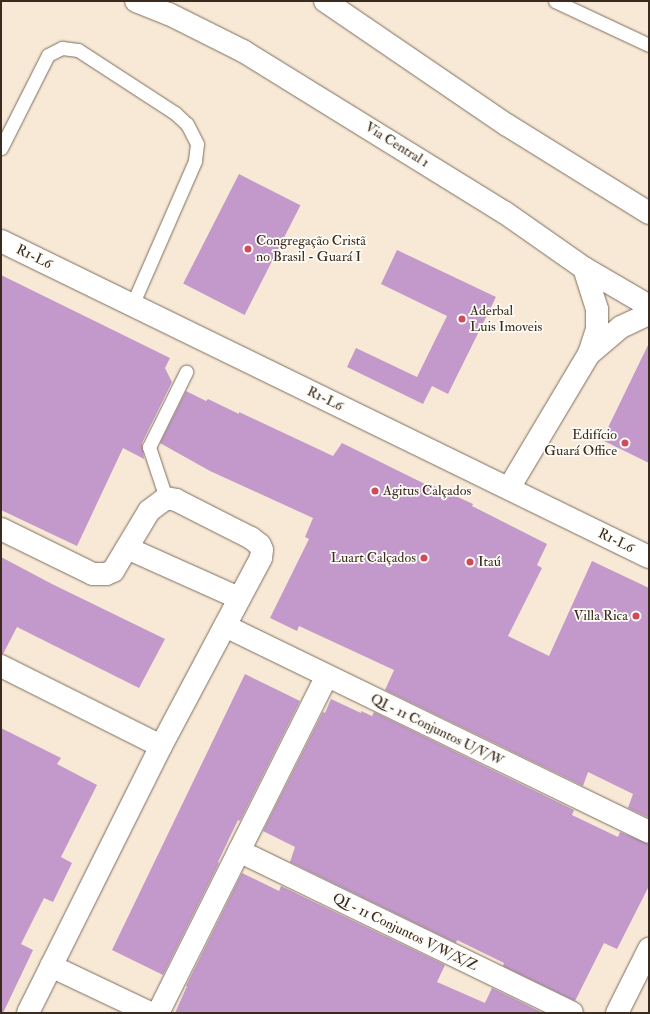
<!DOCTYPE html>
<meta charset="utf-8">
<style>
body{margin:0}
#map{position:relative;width:650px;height:1014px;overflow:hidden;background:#f8e9d6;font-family:"IM FELL Double Pica",serif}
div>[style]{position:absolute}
.building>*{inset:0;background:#c299ca;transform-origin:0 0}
.roads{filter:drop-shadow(0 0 1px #7d6d5e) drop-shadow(0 0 1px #7d6d5e)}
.lane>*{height:13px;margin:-6.5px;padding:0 6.5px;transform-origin:6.5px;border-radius:6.5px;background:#fff}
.street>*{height:22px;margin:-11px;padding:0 11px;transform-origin:11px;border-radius:11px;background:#fff}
.secondary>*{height:22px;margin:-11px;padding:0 11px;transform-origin:11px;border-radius:11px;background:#fff}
.dots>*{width:11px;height:11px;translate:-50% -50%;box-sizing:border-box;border:2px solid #fdfcf7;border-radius:50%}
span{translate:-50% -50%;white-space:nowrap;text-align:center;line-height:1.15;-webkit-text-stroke:3.5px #fdfcf7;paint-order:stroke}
.street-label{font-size:14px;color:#3b2a1e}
.poi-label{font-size:14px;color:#3b2a1e}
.left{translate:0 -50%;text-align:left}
.right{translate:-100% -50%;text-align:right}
.frame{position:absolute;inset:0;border:2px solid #3b2a1e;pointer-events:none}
</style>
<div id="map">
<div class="building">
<div style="left:239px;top:174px;width:69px;height:123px;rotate:27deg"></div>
<div style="clip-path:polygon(397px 250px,496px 297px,448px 394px,432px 386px,423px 404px,347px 367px,356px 348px,417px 377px,447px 316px,381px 284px)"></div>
<div style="clip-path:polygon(1px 275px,170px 358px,165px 368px,172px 382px,142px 443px,144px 459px,123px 448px,77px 546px,1px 510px)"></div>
<div style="clip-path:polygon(649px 343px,649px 463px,602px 440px)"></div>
<div style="clip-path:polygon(186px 391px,206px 401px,208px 399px,239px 414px,239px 412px,333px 456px,342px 443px,433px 488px,434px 486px,473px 504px,472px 506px,547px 544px,537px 565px,542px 568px,508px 636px,549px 656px,592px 561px,649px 588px,649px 818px,628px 808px,633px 794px,588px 772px,583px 786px,385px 690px,394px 670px,299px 626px,297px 631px,270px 618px,309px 539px,305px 537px,313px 518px,210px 471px,160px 443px)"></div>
<div style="clip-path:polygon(1px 557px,52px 584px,165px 639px,139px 688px,17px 627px,3px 654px,1px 654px)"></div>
<div style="clip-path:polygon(245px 674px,300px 701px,240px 821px,238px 820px,218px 862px,219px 863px,163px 975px,112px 950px)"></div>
<div style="clip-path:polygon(331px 699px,361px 713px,361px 711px,372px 716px,374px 712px,574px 810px,572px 815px,618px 837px,620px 832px,649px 844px,649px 886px,617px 949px,604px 943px,575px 1001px,503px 966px,504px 963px,457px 940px,456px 943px,290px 862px,295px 847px,263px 831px,323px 712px,325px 713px)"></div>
<div style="clip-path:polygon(1px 728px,61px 758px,57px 764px,97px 785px,61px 857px,72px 863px,53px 902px,44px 898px,21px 944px,33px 950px,3px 1013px,1px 1013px)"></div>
<div style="clip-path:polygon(242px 873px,279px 891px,281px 886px,445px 965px,437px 982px,485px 1003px,492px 988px,543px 1013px,175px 1013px,187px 986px,186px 986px)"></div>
</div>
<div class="roads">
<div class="lane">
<div style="left:555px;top:1px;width:104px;rotate:25.1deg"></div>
<div style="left:1px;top:148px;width:104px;rotate:-63.2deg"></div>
<div style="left:48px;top:55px;width:16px;rotate:-27deg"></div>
<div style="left:62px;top:48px;width:16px;rotate:7deg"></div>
<div style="left:78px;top:50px;width:116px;rotate:33deg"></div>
<div style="left:175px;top:113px;width:16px;rotate:43deg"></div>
<div style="left:187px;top:124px;width:22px;rotate:63deg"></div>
<div style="left:197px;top:144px;width:17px;rotate:97deg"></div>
<div style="left:195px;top:161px;width:157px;rotate:113.6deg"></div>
<div style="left:166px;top:498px;width:54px;rotate:-108.4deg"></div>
<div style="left:149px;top:447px;width:84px;rotate:-63.7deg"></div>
</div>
<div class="street">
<div style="left:1px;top:241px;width:721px;rotate:26deg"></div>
<div style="left:589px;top:354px;width:42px;rotate:-40.2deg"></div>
<div style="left:621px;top:327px;width:31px;rotate:-25deg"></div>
<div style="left:509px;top:488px;width:156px;rotate:-59.2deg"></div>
<div style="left:589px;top:354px;width:26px;rotate:-72deg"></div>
<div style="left:597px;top:329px;width:20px;rotate:-90deg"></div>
<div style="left:597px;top:309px;width:43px;rotate:-107.6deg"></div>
<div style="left:1px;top:529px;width:102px;rotate:26.1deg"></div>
<div style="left:93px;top:574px;width:13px"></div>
<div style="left:106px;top:574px;width:8px;rotate:-23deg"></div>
<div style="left:113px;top:571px;width:70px;rotate:-59deg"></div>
<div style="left:149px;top:511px;width:21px;rotate:-37deg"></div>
<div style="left:166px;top:498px;width:10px;rotate:11deg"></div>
<div style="left:176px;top:500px;width:84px;rotate:26.9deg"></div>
<div style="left:251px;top:538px;width:11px;rotate:38deg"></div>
<div style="left:260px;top:545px;width:5px;rotate:68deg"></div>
<div style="left:262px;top:550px;width:8px;rotate:97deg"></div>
<div style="left:261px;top:558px;width:213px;rotate:118deg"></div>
<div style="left:161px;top:746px;width:298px;rotate:116.5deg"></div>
<div style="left:127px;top:548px;width:123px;rotate:24.1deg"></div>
<div style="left:225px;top:626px;width:471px;rotate:25.9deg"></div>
<div style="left:1px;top:666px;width:179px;rotate:26.6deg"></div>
<div style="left:239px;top:851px;width:370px;rotate:25.9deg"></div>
<div style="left:51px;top:966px;width:110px;rotate:25.4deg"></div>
<div style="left:158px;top:1013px;width:376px;rotate:-63.4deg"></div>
<div style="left:617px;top:1013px;width:72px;rotate:-63.4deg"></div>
</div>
<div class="secondary">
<div style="left:136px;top:1px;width:35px;rotate:22deg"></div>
<div style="left:169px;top:14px;width:83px;rotate:26.6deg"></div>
<div style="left:243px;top:51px;width:307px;rotate:31.7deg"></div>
<div style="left:504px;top:212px;width:98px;rotate:35deg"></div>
<div style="left:584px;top:268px;width:75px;rotate:30.3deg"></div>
<div style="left:325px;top:1px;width:220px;rotate:34.3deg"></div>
<div style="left:507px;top:125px;width:167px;rotate:31.8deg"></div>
</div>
</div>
<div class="dots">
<div style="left:248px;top:249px;background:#d1495b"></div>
<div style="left:462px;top:319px;background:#d1495b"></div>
<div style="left:625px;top:443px;background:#d1495b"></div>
<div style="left:375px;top:491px;background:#d1495b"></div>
<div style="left:424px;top:558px;background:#d1495b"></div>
<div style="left:470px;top:562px;background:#d1495b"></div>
<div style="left:636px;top:616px;background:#d1495b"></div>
</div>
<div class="street-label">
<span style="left:397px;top:145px;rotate:32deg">Via Central 1</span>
<span style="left:34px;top:257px;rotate:26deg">R1-L6</span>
<span style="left:325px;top:399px;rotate:26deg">R1-L6</span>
<span style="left:616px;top:541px;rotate:26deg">R1-L6</span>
<span style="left:437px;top:730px;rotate:26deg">QI - 11 Conjuntos U/V/W</span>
<span style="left:405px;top:932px;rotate:26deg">QI - 11 Conjuntos V/W/X/Z</span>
</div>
<div class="poi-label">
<span class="left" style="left:256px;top:249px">Congregação Cristã<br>no Brasil - Guará I</span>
<span class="left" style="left:470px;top:319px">Aderbal<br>Luis Imoveis</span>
<span class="right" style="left:617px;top:443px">Edifício<br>Guará Office</span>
<span class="left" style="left:383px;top:491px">Agitus Calçados</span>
<span class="right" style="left:416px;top:558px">Luart Calçados</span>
<span class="left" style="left:478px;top:562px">Itaú</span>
<span class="right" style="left:628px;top:616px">Villa Rica</span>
</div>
<div class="frame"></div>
</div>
